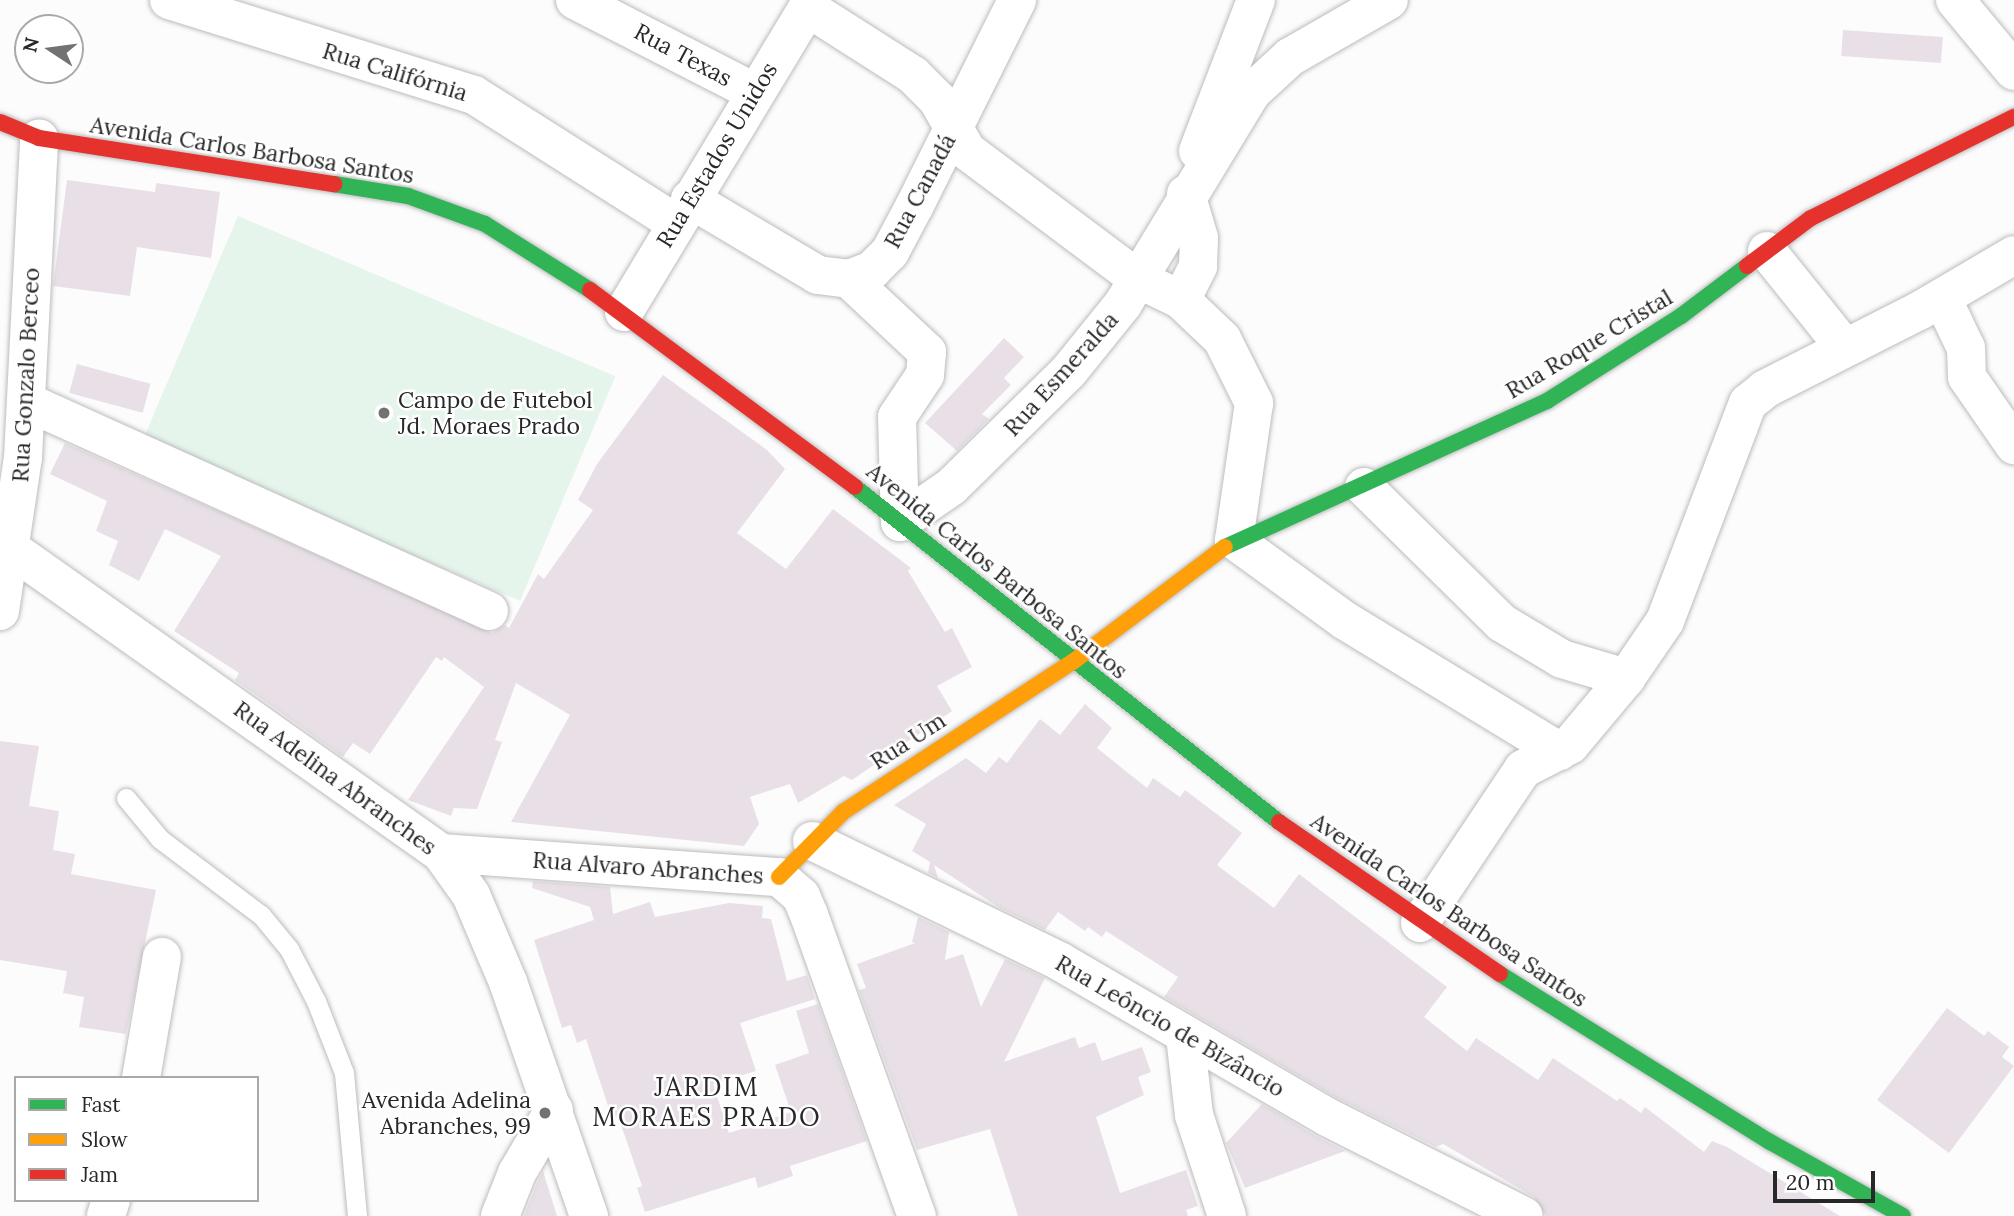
<!DOCTYPE html>
<meta charset="utf-8">
<style>
body{margin:0}
#map{position:relative;width:2014px;height:1216px;overflow:hidden;background:#fcfcfd;font-family:Lora,serif}
div>[style]{position:absolute}
.green>*{inset:0;background:#e5f5eb;transform-origin:0 0}
.building>*{inset:0;background:#e8e0e6;transform-origin:0 0}
.roads{filter:drop-shadow(0 0 2px #bcbcbd) drop-shadow(0 0 2px #bcbcbd)}
.lane>*{height:19px;margin:-9.5px;padding:0 9.5px;transform-origin:9.5px;border-radius:9.5px;background:#fff}
.street>*{height:38px;margin:-19px;padding:0 19px;transform-origin:19px;border-radius:19px;background:#fff}
.fast>*{height:16px;margin:-8px;padding:0 8px;transform-origin:8px;border-radius:8px;background:#30b455}
.slow>*{height:16px;margin:-8px;padding:0 8px;transform-origin:8px;border-radius:8px;background:#ff9f0a}
.jam>*{height:16px;margin:-8px;padding:0 8px;transform-origin:8px;border-radius:8px;background:#e5322d}
.dots>*{width:19px;height:19px;translate:-50% -50%;box-sizing:border-box;border:4px solid #fff;border-radius:50%}
span{translate:-50% -50%;white-space:nowrap;text-align:center;line-height:1.15;-webkit-text-stroke:5px #fff;paint-order:stroke}
.street-label{font-size:23px;color:#282829}
.poi-label{font-size:23px;color:#282829}
.left{translate:0 -50%;text-align:left}
.right{translate:-100% -50%;text-align:right}
.quarter-label{font-size:26px;color:#282829;letter-spacing:2px}
.legend{position:absolute;left:14px;top:1076px;width:245px;height:126px;box-sizing:border-box;background:#fff;border:2px solid #a9a9a9;margin:0;padding:9px 12px;list-style:none;font-size:21px;color:#282829}
.legend li{display:flex;align-items:center;gap:14px;height:35px}
.legend b{width:35px;border:2px solid #a9a9a9}
.north{position:absolute;left:14px;top:14px;width:70px;height:70px;box-sizing:border-box;background:#fff;border:2px solid #a9a9a9;border-radius:50%;rotate:283deg;font-size:19px;font-weight:700;line-height:28px;text-align:center;color:#282829}
.north::after{content:'';display:block;margin:auto;width:24px;height:32px;background:#727273;clip-path:polygon(50% 0,100% 100%,50% 72%,0 100%)}
.scale{position:absolute;left:1773px;top:1171px;width:102px;height:32px;box-sizing:border-box;border:4px solid #282829;border-top:0;padding-left:9px;font-size:21px;line-height:24px;white-space:nowrap;color:#282829;-webkit-text-stroke:5px #fff;paint-order:stroke}
</style>
<div id="map">
<div class="green">
<div style="left:238px;top:216px;width:410px;height:244px;rotate:23deg"></div>
</div>
<div class="building">
<div style="left:1843px;top:30px;width:100px;height:26px;rotate:4deg"></div>
<div style="clip-path:polygon(67px 180px,155px 192px,156px 183px,220px 192px,211px 258px,137px 247px,130px 296px,53px 286px)"></div>
<div style="clip-path:polygon(1004px 338px,1024px 357px,1004px 378px,1011px 385px,982px 414px,989px 419px,957px 451px,925px 423px)"></div>
<div style="left:77px;top:364px;width:76px;height:30px;rotate:15deg"></div>
<div style="clip-path:polygon(663px 375px,767px 450px,785px 469px,737px 533px,786px 569px,833px 509px,911px 568px,908px 571px,945px 632px,952px 628px,972px 667px,937px 686px,952px 711px,852px 780px,844px 776px,798px 803px,790px 784px,750px 797px,759px 824px,744px 846px,511px 822px,570px 715px,516px 683px,495px 740px,502px 742px,477px 809px,454px 808px,451px 816px,408px 800px,484px 687px,444px 657px,442px 661px,436px 657px,370px 754px,353px 743px,343px 757px,235px 680px,239px 673px,174px 631px,221px 556px,165px 529px,139px 581px,109px 565px,118px 541px,96px 531px,107px 501px,50px 474px,65px 443px,492px 633px,505px 625px,509px 628px,538px 574px,544px 579px,593px 510px,578px 500px,597px 464px)"></div>
<div style="clip-path:polygon(1085px 704px,1112px 728px,1097px 748px,1147px 788px,1153px 778px,1180px 797px,1185px 790px,1242px 833px,1217px 865px,1274px 908px,1299px 874px,1447px 987px,1424px 1017px,1467px 1051px,1476px 1038px,1538px 1080px,1553px 1058px,1617px 1101px,1620px 1098px,1641px 1113px,1645px 1107px,1704px 1152px,1712px 1141px,1727px 1147px,1840px 1216px,1546px 1216px,1534px 1197px,1443px 1144px,1436px 1147px,1337px 1098px,1164px 997px,1178px 977px,1106px 931px,1102px 937px,1088px 927px,1085px 931px,1058px 912px,1045px 930px,1000px 908px,934px 865px,938px 878px,928px 873px,930px 862px,912px 851px,926px 824px,894px 805px,966px 758px,986px 773px,999px 757px,1007px 763px,1040px 719px,1060px 735px)"></div>
<div style="clip-path:polygon(0 741px,39px 746px,29px 806px,59px 811px,53px 850px,75px 854px,71px 874px,156px 890px,126px 1034px,79px 1027px,84px 997px,63px 993px,67px 971px,0 960px)"></div>
<div style="clip-path:polygon(533px 881px,610px 887px,613px 914px,650px 902px,655px 917px,729px 903px,763px 906px,762px 918px,771px 919px,787px 981px,807px 975px,815px 999px,740px 1023px,756px 1071px,713px 1084px,729px 1133px,791px 1112px,775px 1065px,809px 1053px,796px 1011px,818px 1004px,867px 1141px,790px 1166px,793px 1176px,758px 1188px,755px 1177px,645px 1212px,637px 1188px,642px 1186px,618px 1116px,612px 1118px,586px 1039px,577px 1043px,571px 1025px,562px 1028px,534px 940px,594px 920px,590px 907px,532px 888px)"></div>
<div style="clip-path:polygon(918px 917px,949px 932px,945px 960px,963px 954px,981px 1007px,1005px 959px,1045px 978px,1004px 1062px,1075px 1037px,1079px 1048px,1095px 1042px,1102px 1061px,1142px 1047px,1151px 1072px,1138px 1077px,1144px 1095px,1096px 1117px,1120px 1193px,1186px 1170px,1198px 1206px,1186px 1210px,1188px 1216px,1018px 1216px,990px 1129px,917px 1150px,859px 990px,866px 988px,857px 964px,915px 943px,912px 942px)"></div>
<div style="clip-path:polygon(1947px 1008px,1984px 1036px,1988px 1031px,2009px 1047px,2002px 1057px,2014px 1066px,1949px 1153px,1877px 1100px)"></div>
<div style="clip-path:polygon(1262px 1104px,1316px 1136px,1345px 1151px,1245px 1188px,1226px 1143px)"></div>
<div style="clip-path:polygon(543px 1171px,557px 1216px,524px 1216px,537px 1183px)"></div>
</div>
<div class="roads">
<div class="lane">
<div style="left:126px;top:798px;width:53px;rotate:50.3deg"></div>
<div style="left:160px;top:839px;width:126px;rotate:37deg"></div>
<div style="left:261px;top:915px;width:44px;rotate:50.5deg"></div>
<div style="left:289px;top:949px;width:59px;rotate:62.6deg"></div>
<div style="left:316px;top:1001px;width:77px;rotate:68.7deg"></div>
<div style="left:344px;top:1073px;width:144px;rotate:84.8deg"></div>
</div>
<div class="street">
<div style="left:169px;top:0;width:319px;rotate:17.3deg"></div>
<div style="left:474px;top:95px;width:239px;rotate:32.4deg"></div>
<div style="left:575px;top:0;width:201px;rotate:27.2deg"></div>
<div style="left:1955px;top:0;width:92px;rotate:50.3deg"></div>
<div style="left:808px;top:8px;width:125px;rotate:32.5deg"></div>
<div style="left:913px;top:75px;width:34px;rotate:45deg"></div>
<div style="left:937px;top:99px;width:60px;rotate:60deg"></div>
<div style="left:967px;top:151px;width:214px;rotate:36.8deg"></div>
<div style="left:1138px;top:279px;width:48px;rotate:26deg"></div>
<div style="left:1181px;top:300px;width:38px;rotate:-63deg"></div>
<div style="left:1198px;top:266px;width:28px;rotate:-88deg"></div>
<div style="left:1199px;top:238px;width:46px;rotate:-106.5deg"></div>
<div style="left:1198px;top:151px;width:162px;rotate:-69deg"></div>
<div style="left:690px;top:199px;width:149px;rotate:30.7deg"></div>
<div style="left:818px;top:275px;width:31px;rotate:7deg"></div>
<div style="left:849px;top:279px;width:25px;rotate:-21deg"></div>
<div style="left:872px;top:270px;width:25px;rotate:-45deg"></div>
<div style="left:890px;top:252px;width:53px;rotate:-62deg"></div>
<div style="left:915px;top:205px;width:229px;rotate:-63.5deg"></div>
<div style="left:1767px;top:251px;width:124px;rotate:51.2deg"></div>
<div style="left:849px;top:279px;width:107px;rotate:43.1deg"></div>
<div style="left:927px;top:352px;width:23px;rotate:95deg"></div>
<div style="left:925px;top:375px;width:50px;rotate:123.7deg"></div>
<div style="left:897px;top:417px;width:105px;rotate:88.4deg"></div>
<div style="left:1942px;top:298px;width:55px;rotate:64.4deg"></div>
<div style="left:1966px;top:348px;width:29px;rotate:88deg"></div>
<div style="left:1967px;top:377px;width:83px;rotate:55.3deg"></div>
<div style="left:1181px;top:300px;width:57px;rotate:43.6deg"></div>
<div style="left:1222px;top:339px;width:72px;rotate:63.4deg"></div>
<div style="left:1254px;top:403px;width:138px;rotate:98.3deg"></div>
<div style="left:1234px;top:540px;width:136px;rotate:36deg"></div>
<div style="left:1344px;top:620px;width:252px;rotate:31.4deg"></div>
<div style="left:624px;top:312px;width:364px;rotate:-58.9deg"></div>
<div style="left:27px;top:402px;width:507px;rotate:24.34deg"></div>
<div style="left:1364px;top:487px;width:194px;rotate:44.6deg"></div>
<div style="left:1502px;top:623px;width:70px;rotate:31deg"></div>
<div style="left:1562px;top:659px;width:67px;rotate:16.5deg"></div>
<div style="left:900px;top:522px;width:62px;rotate:-34.5deg"></div>
<div style="left:951px;top:487px;width:165px;rotate:-44.5deg"></div>
<div style="left:1069px;top:371px;width:86px;rotate:-51.1deg"></div>
<div style="left:1123px;top:304px;width:248px;rotate:-58.7deg"></div>
<div style="left:1252px;top:92px;width:52px;rotate:-42.6deg"></div>
<div style="left:1290px;top:57px;width:114px;rotate:-29.9deg"></div>
<div style="left:11px;top:549px;width:527px;rotate:35.26deg"></div>
<div style="left:441px;top:853px;width:52px;rotate:54.5deg"></div>
<div style="left:471px;top:895px;width:95px;rotate:67deg"></div>
<div style="left:508px;top:982px;width:248px;rotate:70.9deg"></div>
<div style="left:0;top:611px;width:155px;rotate:-81.5deg"></div>
<div style="left:23px;top:458px;width:320px;rotate:-87.1deg"></div>
<div style="left:812px;top:841px;width:275px;rotate:25.9deg"></div>
<div style="left:1059px;top:961px;width:310px;rotate:30.2deg"></div>
<div style="left:1327px;top:1117px;width:220px;rotate:26.7deg"></div>
<div style="left:441px;top:853px;width:339px;rotate:4.1deg"></div>
<div style="left:779px;top:877px;width:29px;rotate:41deg"></div>
<div style="left:801px;top:896px;width:21px;rotate:67deg"></div>
<div style="left:809px;top:915px;width:320px;rotate:70.3deg"></div>
<div style="left:1420px;top:923px;width:185px;rotate:-56.2deg"></div>
<div style="left:1523px;top:769px;width:53px;rotate:-27.1deg"></div>
<div style="left:1570px;top:745px;width:87px;rotate:-50.1deg"></div>
<div style="left:1626px;top:678px;width:69px;rotate:-55.6deg"></div>
<div style="left:1665px;top:621px;width:233px;rotate:-69.2deg"></div>
<div style="left:1748px;top:403px;width:22px;rotate:-39deg"></div>
<div style="left:1765px;top:389px;width:173px;rotate:-26.9deg"></div>
<div style="left:1919px;top:311px;width:110px;rotate:-30.5deg"></div>
<div style="left:1185px;top:1036px;width:80px;rotate:83.5deg"></div>
<div style="left:1194px;top:1115px;width:106px;rotate:71.9deg"></div>
<div style="left:141px;top:1078px;width:123px;rotate:-80.2deg"></div>
<div style="left:106px;top:1216px;width:17px;rotate:-73deg"></div>
<div style="left:500px;top:1216px;width:46px;rotate:-68.4deg"></div>
<div style="left:517px;top:1173px;width:73px;rotate:-59.6deg"></div>
</div>
<div class="fast">
<div style="left:334px;top:184px;width:75px;rotate:9.2deg"></div>
<div style="left:408px;top:196px;width:82px;rotate:20deg"></div>
<div style="left:485px;top:224px;width:124px;rotate:32.2deg"></div>
<div style="left:855px;top:487px;width:540px;rotate:38.31deg"></div>
<div style="left:1225px;top:547px;width:354px;rotate:-24.4deg"></div>
<div style="left:1547px;top:401px;width:159px;rotate:-32.4deg"></div>
<div style="left:1681px;top:316px;width:83px;rotate:-37.1deg"></div>
<div style="left:1500px;top:974px;width:318px;rotate:31.9deg"></div>
<div style="left:1770px;top:1142px;width:152px;rotate:29.1deg"></div>
</div>
<div class="slow">
<div style="left:779px;top:877px;width:91px;rotate:-45.4deg"></div>
<div style="left:843px;top:812px;width:276px;rotate:-33.2deg"></div>
<div style="left:1074px;top:661px;width:189px;rotate:-37.1deg"></div>
</div>
<div class="jam">
<div style="left:0;top:122px;width:42px;rotate:22.3deg"></div>
<div style="left:39px;top:138px;width:299px;rotate:8.9deg"></div>
<div style="left:1747px;top:266px;width:80px;rotate:-36.9deg"></div>
<div style="left:1811px;top:218px;width:227px;rotate:-26.5deg"></div>
<div style="left:590px;top:290px;width:330px;rotate:36.6deg"></div>
<div style="left:1279px;top:822px;width:268px;rotate:34.5deg"></div>
</div>
</div>
<div class="dots">
<div style="left:384px;top:413px;background:#727273"></div>
<div style="left:545px;top:1113px;background:#727273"></div>
</div>
<div class="street-label">
<span style="left:683px;top:55px;rotate:28deg">Rua Texas</span>
<span style="left:395px;top:72px;rotate:17deg">Rua Califórnia</span>
<span style="left:252px;top:150px;rotate:9deg">Avenida Carlos Barbosa Santos</span>
<span style="left:717px;top:155px;rotate:-59deg">Rua Estados Unidos</span>
<span style="left:920px;top:191px;rotate:-62deg">Rua Canadá</span>
<span style="left:1589px;top:344px;rotate:-31deg">Rua Roque Cristal</span>
<span style="left:1061px;top:374px;rotate:-48deg">Rua Esmeralda</span>
<span style="left:26px;top:375px;rotate:-87deg">Rua Gonzalo Berceo</span>
<span style="left:997px;top:571px;rotate:39deg">Avenida Carlos Barbosa Santos</span>
<span style="left:908px;top:741px;rotate:-33deg">Rua Um</span>
<span style="left:335px;top:778px;rotate:36deg">Rua Adelina Abranches</span>
<span style="left:648px;top:868px;rotate:4deg">Rua Alvaro Abranches</span>
<span style="left:1449px;top:910px;rotate:34deg">Avenida Carlos Barbosa Santos</span>
<span style="left:1170px;top:1026px;rotate:30deg">Rua Leôncio de Bizâncio</span>
</div>
<div class="poi-label">
<span class="left" style="left:398px;top:413px">Campo de Futebol<br>Jd. Moraes Prado</span>
<span class="right" style="left:531px;top:1113px">Avenida Adelina<br>Abranches, 99</span>
</div>
<div class="quarter-label">
<span style="left:707px;top:1102px">JARDIM<br>MORAES PRADO</span>
</div>
<ul class="legend">
<li><b style="height:9px;background:#30b455"></b>Fast</li>
<li><b style="height:9px;background:#ff9f0a"></b>Slow</li>
<li><b style="height:9px;background:#e5322d"></b>Jam</li>
</ul>
<div class="north">N</div>
<div class="scale">20 m</div>
</div>
